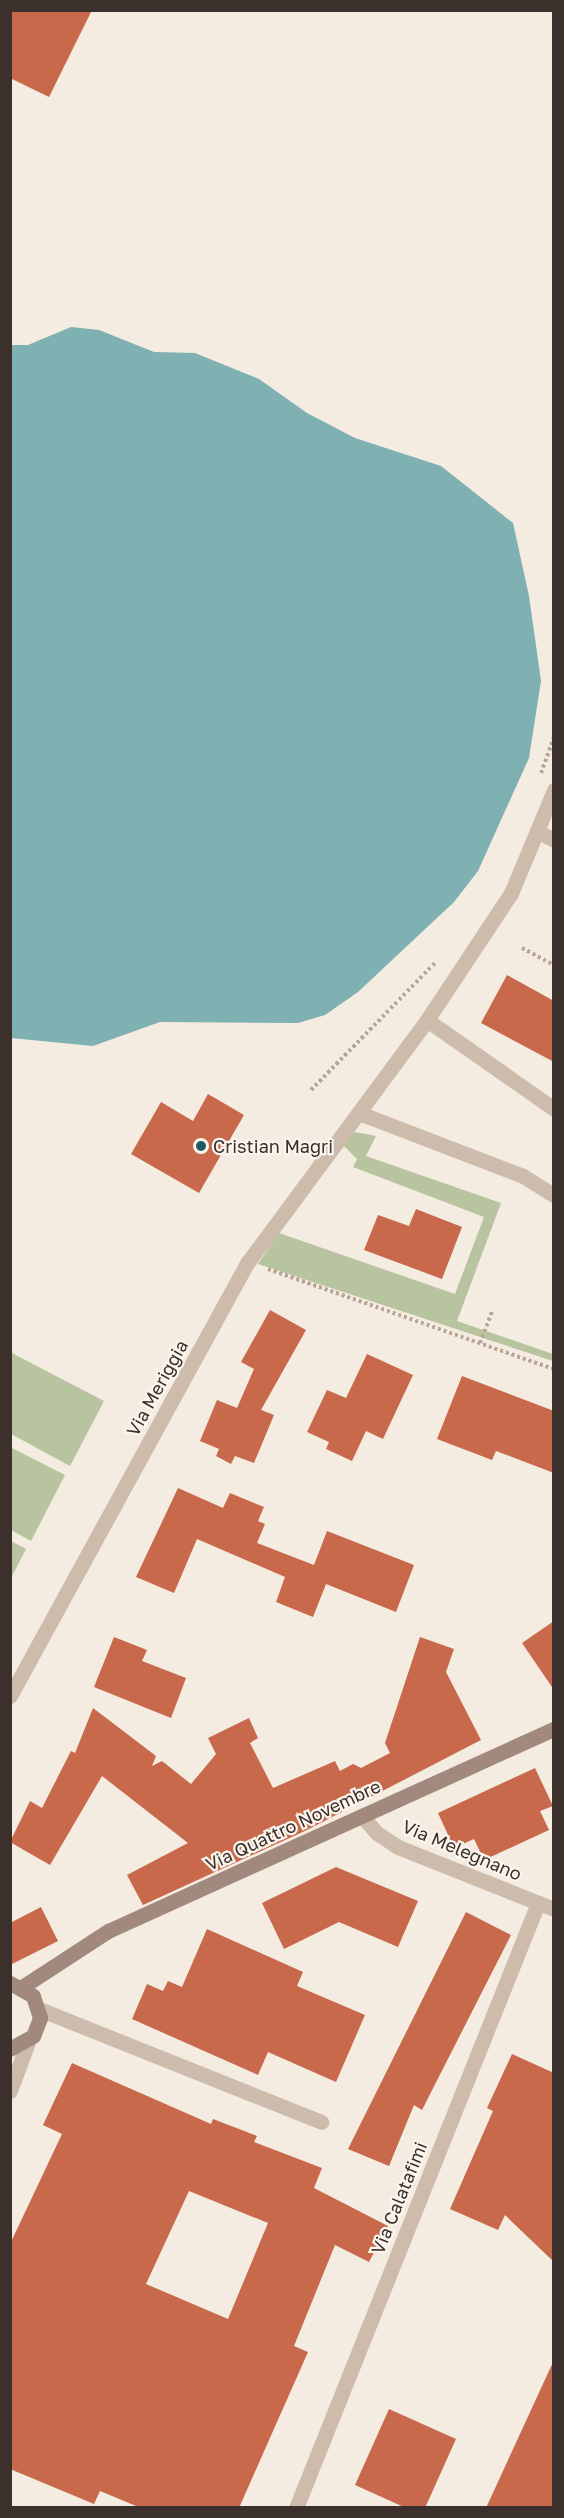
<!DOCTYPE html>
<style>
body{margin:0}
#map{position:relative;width:564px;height:2518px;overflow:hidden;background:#f4ebe1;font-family:"Golos Text",sans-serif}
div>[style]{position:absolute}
.green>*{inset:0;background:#b8c4a0}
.water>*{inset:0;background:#7fb0b2}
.building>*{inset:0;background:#c8694b}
.path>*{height:4px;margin-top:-2px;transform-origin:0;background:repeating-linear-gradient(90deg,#b9a596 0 3px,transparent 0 6px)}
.street>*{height:15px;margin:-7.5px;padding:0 7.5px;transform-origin:7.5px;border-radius:7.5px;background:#cdbbac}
.secondary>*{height:15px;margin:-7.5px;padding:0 7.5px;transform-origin:7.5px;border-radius:7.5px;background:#a18a7d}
.dots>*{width:16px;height:16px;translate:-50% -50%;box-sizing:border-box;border:3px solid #fbf5ee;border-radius:50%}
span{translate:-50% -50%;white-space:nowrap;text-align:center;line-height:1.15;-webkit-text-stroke:4.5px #fbf5ee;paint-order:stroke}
.poi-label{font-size:18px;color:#3b302b}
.left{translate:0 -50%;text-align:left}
.street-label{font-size:18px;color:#3b302b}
.frame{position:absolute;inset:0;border:12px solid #3b302b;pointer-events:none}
</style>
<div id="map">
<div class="green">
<div style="clip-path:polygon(355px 1132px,376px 1136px,366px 1156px,501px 1203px,457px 1321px,553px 1354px,553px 1361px,258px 1264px,279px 1233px,455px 1294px,484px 1217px,353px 1167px,357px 1159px,342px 1144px)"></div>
<div style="clip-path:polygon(10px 1352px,104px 1401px,70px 1466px,11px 1434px)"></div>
<div style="clip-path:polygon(10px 1447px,65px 1475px,31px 1541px,11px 1530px)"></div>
<div style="clip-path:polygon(11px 1541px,26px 1549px,11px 1578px)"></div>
</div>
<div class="water">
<div style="clip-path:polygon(71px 327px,99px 330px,154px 352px,195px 353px,259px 379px,307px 413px,355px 438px,441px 466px,513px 523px,529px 596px,541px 681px,529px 758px,478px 871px,454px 902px,358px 992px,325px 1015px,298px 1023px,160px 1022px,93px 1046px,11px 1038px,11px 345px,28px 345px)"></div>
</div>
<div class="building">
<div style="clip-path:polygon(10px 10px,92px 10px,49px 97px,10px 78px)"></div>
<div style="clip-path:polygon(507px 975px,554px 1001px,554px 1062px,481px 1023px)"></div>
<div style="clip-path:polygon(208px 1094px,244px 1115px,199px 1193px,131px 1154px,161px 1102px,193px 1121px)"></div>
<div style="clip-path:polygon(416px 1209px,462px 1227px,442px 1279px,364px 1250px,378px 1215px,409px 1226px)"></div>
<div style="clip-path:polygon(270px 1310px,306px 1330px,261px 1410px,274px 1415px,254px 1463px,235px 1456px,231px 1464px,216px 1456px,219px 1449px,200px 1441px,217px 1400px,237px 1408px,254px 1369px,241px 1362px)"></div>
<div style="clip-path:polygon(367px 1354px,413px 1375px,383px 1439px,366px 1431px,352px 1461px,326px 1449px,329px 1442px,307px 1432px,327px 1390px,346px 1398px)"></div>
<div style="clip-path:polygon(462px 1376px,554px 1411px,554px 1473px,496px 1451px,492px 1460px,437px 1439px)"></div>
<div style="clip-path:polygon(178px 1488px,223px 1508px,230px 1493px,264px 1507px,258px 1521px,265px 1524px,257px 1543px,314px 1565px,327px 1531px,414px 1565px,396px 1612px,326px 1584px,313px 1617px,276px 1602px,285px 1577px,197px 1539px,174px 1593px,136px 1577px)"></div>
<div style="clip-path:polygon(554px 1621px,554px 1690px,522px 1643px)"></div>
<div style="clip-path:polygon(114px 1637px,147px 1650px,142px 1661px,186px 1678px,171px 1718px,94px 1687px)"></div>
<div style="clip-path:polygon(420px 1637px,454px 1649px,446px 1672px,481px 1740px,307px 1830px,143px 1905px,127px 1875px,188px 1843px,102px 1776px,50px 1865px,10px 1842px,30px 1801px,42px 1808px,71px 1751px,75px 1753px,93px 1708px,156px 1756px,152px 1766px,162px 1761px,191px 1784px,216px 1754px,208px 1738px,249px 1718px,258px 1738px,250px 1743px,273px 1788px,335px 1761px,340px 1771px,353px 1764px,361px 1768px,390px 1753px,385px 1743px)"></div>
<div style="clip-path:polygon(535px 1768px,553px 1806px,540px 1811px,549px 1830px,484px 1860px,474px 1839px,454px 1848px,438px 1813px)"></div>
<div style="clip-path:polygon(336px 1867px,418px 1901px,398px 1947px,339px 1922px,284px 1949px,262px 1903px)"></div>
<div style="clip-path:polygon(41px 1907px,58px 1941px,10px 1965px,10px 1923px)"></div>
<div style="clip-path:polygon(466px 1912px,511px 1935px,422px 2110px,414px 2105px,389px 2166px,348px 2149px)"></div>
<div style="clip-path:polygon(207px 1929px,303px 1972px,297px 1986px,365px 2015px,336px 2082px,268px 2052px,258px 2075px,132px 2019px,147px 1984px,163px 1991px,168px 1981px,182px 1987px)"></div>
<div style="clip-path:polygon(512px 2054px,554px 2073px,554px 2262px,505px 2215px,498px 2230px,450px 2209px,493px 2111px,487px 2108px)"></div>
<div style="clip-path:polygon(evenodd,72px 2063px,211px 2124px,213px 2119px,257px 2136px,254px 2142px,322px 2168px,314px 2188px,388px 2226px,369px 2262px,335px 2245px,294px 2346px,308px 2352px,239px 2508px,141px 2508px,100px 2491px,94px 2504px,10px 2469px,10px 2244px,62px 2134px,43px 2125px,72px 2063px,189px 2191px,268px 2223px,228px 2319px,146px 2284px,189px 2191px)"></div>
<div style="clip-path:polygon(554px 2360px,554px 2508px,486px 2508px)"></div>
<div style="clip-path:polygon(389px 2409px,456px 2439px,425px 2508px,406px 2508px,355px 2485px)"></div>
</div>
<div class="path">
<div style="left:541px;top:773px;width:38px;rotate:-70deg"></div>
<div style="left:522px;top:948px;width:36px;rotate:28deg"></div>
<div style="left:311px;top:1090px;width:180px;rotate:-45.7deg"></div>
<div style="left:268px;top:1269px;width:303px;rotate:19.3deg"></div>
<div style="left:480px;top:1343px;width:36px;rotate:-69deg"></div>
</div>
<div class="street">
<div style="left:537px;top:831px;width:19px;rotate:28deg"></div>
<div style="left:427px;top:1020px;width:152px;rotate:-56.5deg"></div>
<div style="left:511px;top:893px;width:112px;rotate:-67.3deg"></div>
<div style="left:359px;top:1113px;width:176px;rotate:21deg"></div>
<div style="left:523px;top:1176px;width:36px;rotate:32deg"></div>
<div style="left:10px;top:1696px;width:495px;rotate:-61.3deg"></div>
<div style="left:248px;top:1262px;width:301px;rotate:-53.5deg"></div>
<div style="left:427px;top:1020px;width:155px;rotate:35deg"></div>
<div style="left:362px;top:1816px;width:23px;rotate:49deg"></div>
<div style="left:377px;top:1833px;width:25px;rotate:34deg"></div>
<div style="left:398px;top:1847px;width:168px;rotate:21.7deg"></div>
<div style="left:39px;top:2009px;width:304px;rotate:21.8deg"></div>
<div style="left:10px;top:2091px;width:52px;rotate:-69.8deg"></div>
<div style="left:296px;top:2508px;width:652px;rotate:-68.2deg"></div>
</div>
<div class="secondary">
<div style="left:10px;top:1983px;width:26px;rotate:29deg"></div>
<div style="left:33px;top:1996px;width:23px;rotate:72deg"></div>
<div style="left:40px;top:2018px;width:19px;rotate:111deg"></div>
<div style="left:33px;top:2036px;width:26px;rotate:151deg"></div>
<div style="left:22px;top:1987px;width:103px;rotate:-33.1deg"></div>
<div style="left:108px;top:1931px;width:490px;rotate:-24.4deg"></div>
</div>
<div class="dots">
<div style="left:201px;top:1146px;background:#1f5a5e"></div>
</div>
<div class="poi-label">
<span class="left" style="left:213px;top:1146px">Cristian Magri</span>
</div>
<div class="street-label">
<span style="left:157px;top:1388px;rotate:-61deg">Via Meriggia</span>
<span style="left:293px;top:1825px;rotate:-25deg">Via Quattro Novembre</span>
<span style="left:462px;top:1850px;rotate:23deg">Via Melegnano</span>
<span style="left:399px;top:2198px;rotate:-68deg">Via Calatafimi</span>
</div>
<div class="frame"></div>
</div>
